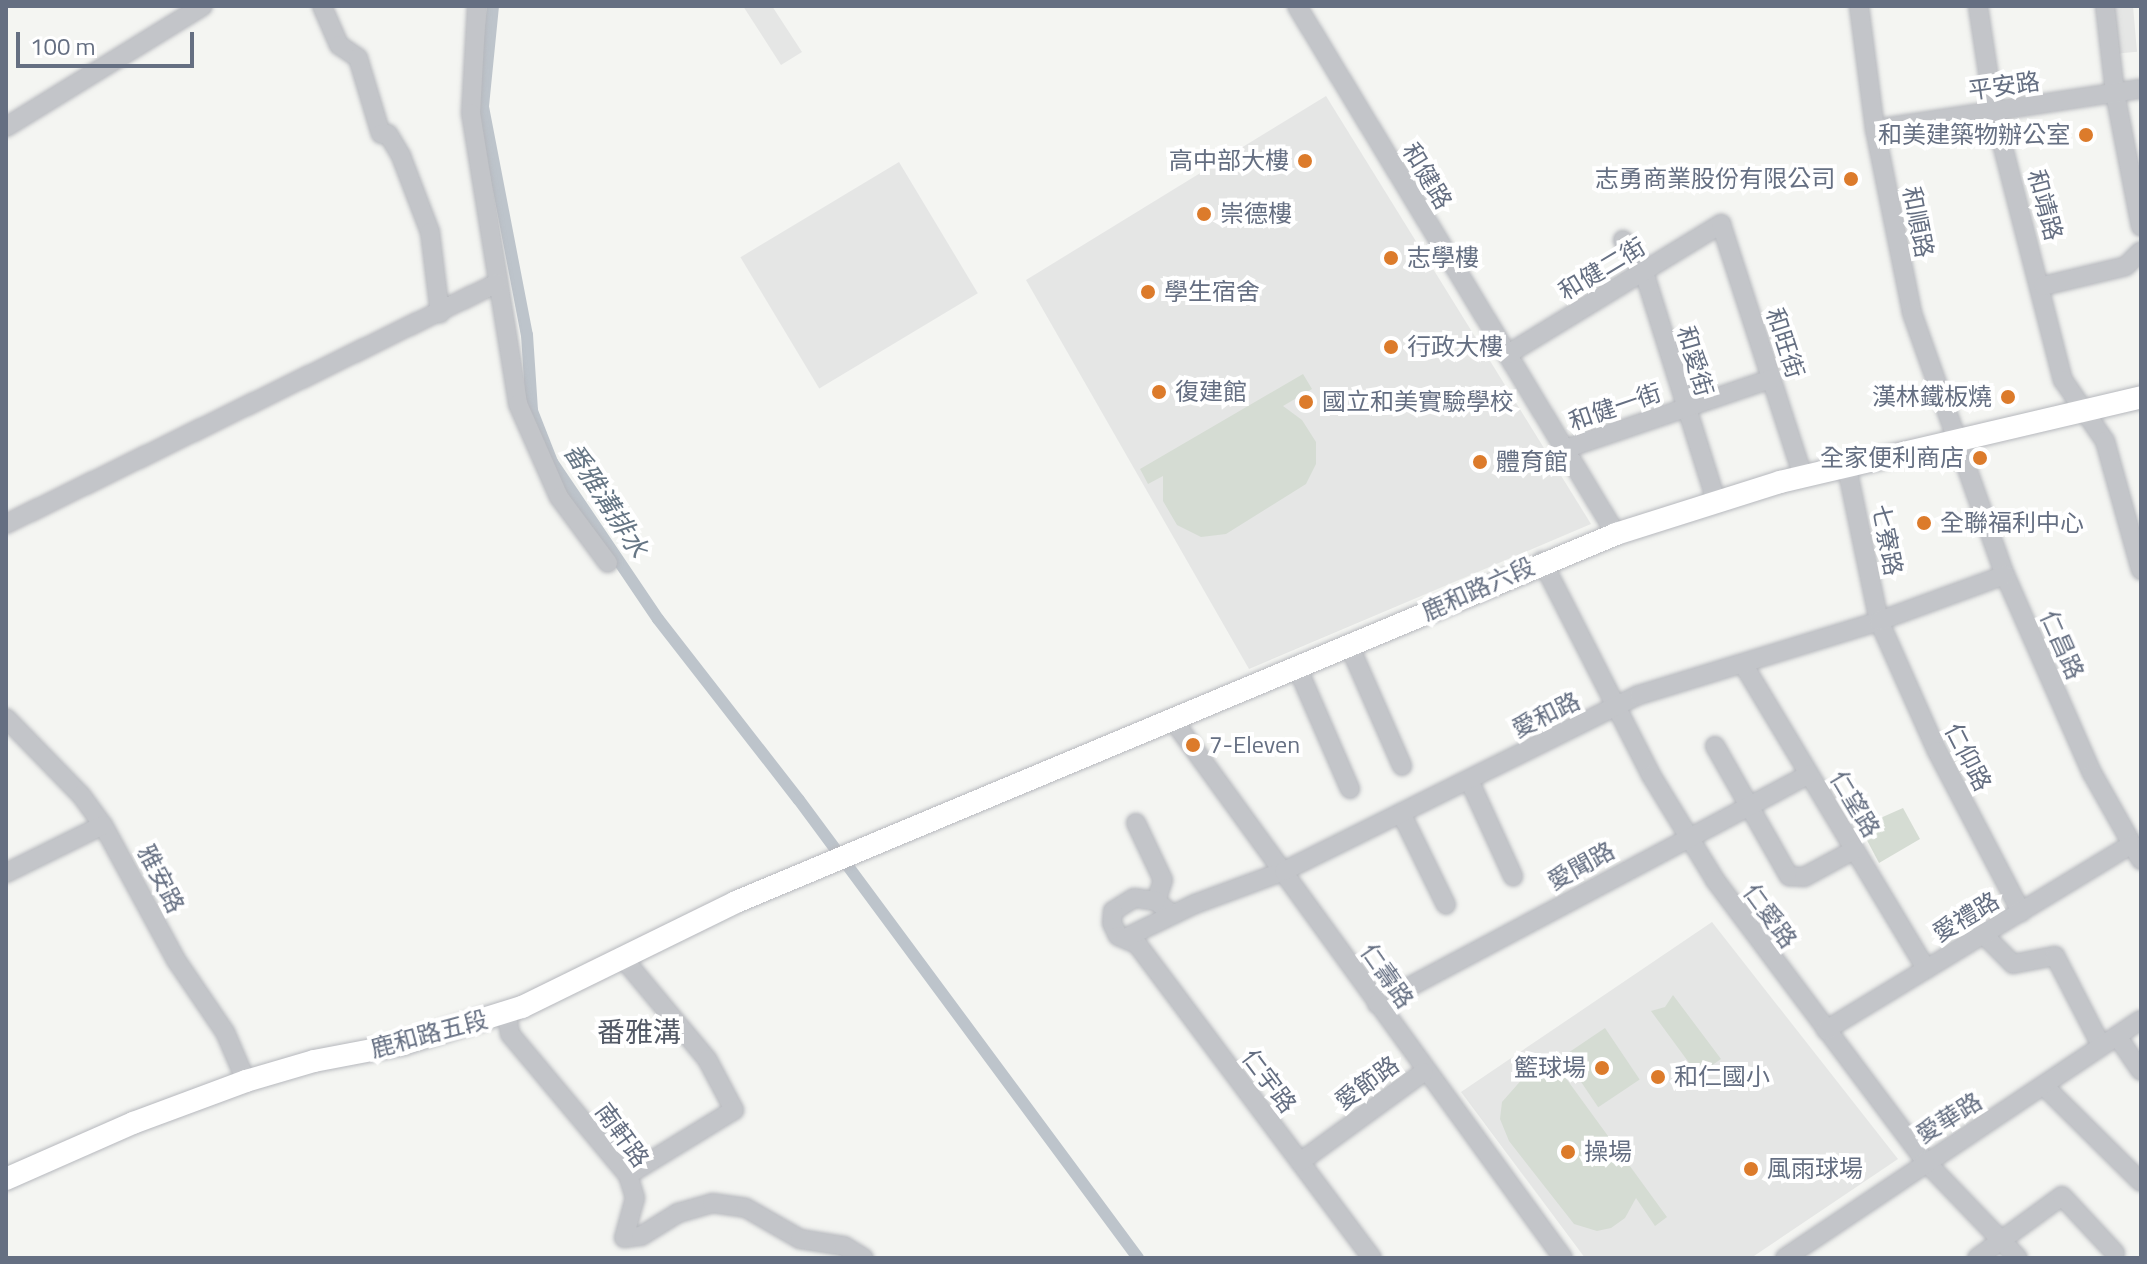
<!DOCTYPE html>
<meta charset="utf-8">
<style>
body{margin:0}
#map{position:relative;width:2147px;height:1264px;overflow:hidden;background:#f4f5f2;font-family:"Titillium Web","Noto Sans TC",sans-serif}
div>[style]{position:absolute}
.built>*{inset:0;background:#e5e6e5;transform-origin:0 0}
.green>*{inset:0;background:#d5dcd3;transform-origin:0 0}
.canal>*{height:12px;margin:-6px;padding:0 6px;transform-origin:6px;border-radius:6px;background:#bdc4cb}
.roads{filter:drop-shadow(0 0 2px #b6b8bd) drop-shadow(0 0 2px #b6b8bd)}
.minor>*{height:18px;margin:-9px;padding:0 9px;transform-origin:9px;border-radius:9px;background:#c3c5c9}
.major>*{height:22px;margin:-11px;padding:0 11px;transform-origin:11px;border-radius:11px;background:#fff}
.dots>*{width:22px;height:22px;translate:-50% -50%;box-sizing:border-box;border:4px solid #fff;border-radius:50%}
span{translate:-50% -50%;white-space:nowrap;text-align:center;line-height:1.15;-webkit-text-stroke:8px #fff;paint-order:stroke}
.street-label{font-size:24px;color:#656f82}
.poi-label{font-size:24px;color:#656f82}
.right{translate:-100% -50%;text-align:right}
.left{translate:0 -50%;text-align:left}
.water-label{font-size:26px;color:#667685;font-style:italic}
.quarter-label{font-size:28px;color:#535a67}
.frame{position:absolute;inset:0;border:8px solid #656f82;pointer-events:none}
.scale{position:absolute;left:16px;top:32px;width:178px;height:36px;box-sizing:border-box;border:4px solid #656f82;border-top:0;padding-left:10px;font-size:24px;line-height:28px;white-space:nowrap;color:#656f82;-webkit-text-stroke:6px #fff;paint-order:stroke}
</style>
<div id="map">
<div class="built">
<div style="clip-path:polygon(743px 6px,772px 6px,802px 52px,781px 65px)"></div>
<div style="left:2133px;top:6px;width:46px;height:24px;rotate:85deg"></div>
<div style="clip-path:polygon(1326px 96px,1591px 524px,1249px 669px,1026px 280px)"></div>
<div style="left:899px;top:162px;width:153px;height:185px;rotate:59deg"></div>
<div style="clip-path:polygon(1712px 922px,1898px 1159px,1751px 1258px,1585px 1258px,1461px 1092px)"></div>
</div>
<div class="green">
<div style="clip-path:polygon(1303px 374px,1312px 389px,1283px 406px,1302px 420px,1316px 442px,1316px 464px,1306px 484px,1226px 534px,1201px 537px,1177px 525px,1163px 501px,1163px 476px,1148px 484px,1140px 469px)"></div>
<div style="clip-path:polygon(1903px 808px,1920px 839px,1879px 863px,1860px 827px)"></div>
<div style="clip-path:polygon(1673px 995px,1721px 1059px,1698px 1075px,1651px 1011px,1665px 1007px)"></div>
<div style="left:1605px;top:1028px;width:62px;height:50px;rotate:56deg"></div>
<div style="clip-path:polygon(1549px 1055px,1667px 1217px,1655px 1226px,1636px 1198px,1625px 1218px,1611px 1228px,1597px 1231px,1574px 1224px,1509px 1141px,1500px 1119px,1502px 1102px,1524px 1077px,1547px 1075px,1539px 1062px)"></div>
</div>
<div class="canal">
<div style="left:493px;top:6px;width:101px;rotate:95.7deg"></div>
<div style="left:483px;top:107px;width:232px;rotate:79.1deg"></div>
<div style="left:527px;top:335px;width:76px;rotate:86.2deg"></div>
<div style="left:532px;top:411px;width:55px;rotate:68.6deg"></div>
<div style="left:552px;top:462px;width:189px;rotate:56deg"></div>
<div style="left:658px;top:619px;width:229px;rotate:52.1deg"></div>
<div style="left:799px;top:800px;width:570px;rotate:53.49deg"></div>
</div>
<div class="roads">
<div class="minor">
<div style="left:322px;top:6px;width:43px;rotate:66.4deg"></div>
<div style="left:339px;top:45px;width:23px;rotate:34deg"></div>
<div style="left:358px;top:58px;width:79px;rotate:73.2deg"></div>
<div style="left:381px;top:134px;width:7px"></div>
<div style="left:388px;top:134px;width:26px;rotate:59deg"></div>
<div style="left:401px;top:156px;width:81px;rotate:69.1deg"></div>
<div style="left:430px;top:232px;width:82px;rotate:83deg"></div>
<div style="left:477px;top:6px;width:107px;rotate:93.2deg"></div>
<div style="left:471px;top:113px;width:295px;rotate:80.8deg"></div>
<div style="left:518px;top:404px;width:102px;rotate:66.2deg"></div>
<div style="left:559px;top:497px;width:82px;rotate:53.4deg"></div>
<div style="left:1297px;top:6px;width:617px;rotate:58.86deg"></div>
<div style="left:1859px;top:6px;width:124px;rotate:82.6deg"></div>
<div style="left:1875px;top:129px;width:188px;rotate:78.6deg"></div>
<div style="left:1912px;top:313px;width:278px;rotate:70.5deg"></div>
<div style="left:2005px;top:575px;width:216px;rotate:66.3deg"></div>
<div style="left:2092px;top:773px;width:100px;rotate:60.6deg"></div>
<div style="left:1978px;top:6px;width:107px;rotate:81.4deg"></div>
<div style="left:1994px;top:112px;width:277px;rotate:75.6deg"></div>
<div style="left:2063px;top:380px;width:74px;rotate:55.5deg"></div>
<div style="left:2105px;top:441px;width:134px;rotate:74.4deg"></div>
<div style="left:2105px;top:6px;width:88px;rotate:83.4deg"></div>
<div style="left:2115px;top:93px;width:136px;rotate:79deg"></div>
<div style="left:6px;top:127px;width:231px;rotate:-31.6deg"></div>
<div style="left:1875px;top:129px;width:269px;rotate:-8.6deg"></div>
<div style="left:1623px;top:240px;width:38px;rotate:57deg"></div>
<div style="left:1644px;top:272px;width:239px;rotate:72.5deg"></div>
<div style="left:2043px;top:286px;width:85px;rotate:-13.5deg"></div>
<div style="left:2126px;top:266px;width:21px;rotate:-45deg"></div>
<div style="left:1508px;top:354px;width:250px;rotate:-31.4deg"></div>
<div style="left:1721px;top:224px;width:265px;rotate:72deg"></div>
<div style="left:1565px;top:449px;width:218px;rotate:-18.8deg"></div>
<div style="left:1847px;top:468px;width:156px;rotate:78.2deg"></div>
<div style="left:1879px;top:621px;width:142px;rotate:66deg"></div>
<div style="left:1937px;top:751px;width:182px;rotate:62.4deg"></div>
<div style="left:6px;top:524px;width:547px;rotate:-26.14deg"></div>
<div style="left:1542px;top:561px;width:240px;rotate:63deg"></div>
<div style="left:1651px;top:775px;width:123px;rotate:58.6deg"></div>
<div style="left:1715px;top:880px;width:351px;rotate:53.2deg"></div>
<div style="left:1925px;top:1161px;width:134px;rotate:46.2deg"></div>
<div style="left:1349px;top:645px;width:132px;rotate:66.3deg"></div>
<div style="left:1743px;top:664px;width:356px;rotate:59deg"></div>
<div style="left:1297px;top:667px;width:133px;rotate:66.5deg"></div>
<div style="left:6px;top:718px;width:107px;rotate:45.8deg"></div>
<div style="left:81px;top:795px;width:37px;rotate:54deg"></div>
<div style="left:103px;top:825px;width:153px;rotate:61.6deg"></div>
<div style="left:176px;top:960px;width:87px;rotate:55.8deg"></div>
<div style="left:225px;top:1032px;width:53px;rotate:66.8deg"></div>
<div style="left:1173px;top:720px;width:664px;rotate:54.06deg"></div>
<div style="left:1715px;top:746px;width:150px;rotate:60.4deg"></div>
<div style="left:1789px;top:876px;width:15px;rotate:4deg"></div>
<div style="left:1804px;top:877px;width:57px;rotate:-28.4deg"></div>
<div style="left:1469px;top:780px;width:106px;rotate:65.4deg"></div>
<div style="left:1401px;top:813px;width:102px;rotate:63.9deg"></div>
<div style="left:1136px;top:823px;width:63px;rotate:64.7deg"></div>
<div style="left:1163px;top:880px;width:22px;rotate:108deg"></div>
<div style="left:6px;top:873px;width:108px;rotate:-26.3deg"></div>
<div style="left:1172px;top:914px;width:21px;rotate:-141deg"></div>
<div style="left:1156px;top:901px;width:22px;rotate:-172deg"></div>
<div style="left:1134px;top:898px;width:25px;rotate:148deg"></div>
<div style="left:1113px;top:911px;width:12px;rotate:95deg"></div>
<div style="left:1112px;top:923px;width:14px;rotate:65deg"></div>
<div style="left:1118px;top:936px;width:21px;rotate:23deg"></div>
<div style="left:1137px;top:944px;width:392px;rotate:53.2deg"></div>
<div style="left:1983px;top:934px;width:42px;rotate:45deg"></div>
<div style="left:2013px;top:964px;width:43px;rotate:-10.8deg"></div>
<div style="left:2055px;top:956px;width:100px;rotate:62.7deg"></div>
<div style="left:1125px;top:938px;width:78px;rotate:-25.9deg"></div>
<div style="left:1195px;top:904px;width:95px;rotate:-20.3deg"></div>
<div style="left:1284px;top:871px;width:396px;rotate:-26.4deg"></div>
<div style="left:1639px;top:695px;width:251px;rotate:-17.1deg"></div>
<div style="left:1879px;top:621px;width:134px;rotate:-20.1deg"></div>
<div style="left:622px;top:957px;width:133px;rotate:50.2deg"></div>
<div style="left:707px;top:1059px;width:58px;rotate:62.1deg"></div>
<div style="left:734px;top:1110px;width:124px;rotate:148.5deg"></div>
<div style="left:1377px;top:1004px;width:489px;rotate:-28deg"></div>
<div style="left:507px;top:1013px;width:21px;rotate:82deg"></div>
<div style="left:510px;top:1034px;width:184px;rotate:50.1deg"></div>
<div style="left:628px;top:1175px;width:24px;rotate:73deg"></div>
<div style="left:635px;top:1198px;width:41px;rotate:105.4deg"></div>
<div style="left:624px;top:1238px;width:17px;rotate:-7deg"></div>
<div style="left:641px;top:1236px;width:44px;rotate:-31.9deg"></div>
<div style="left:678px;top:1213px;width:35px;rotate:-16deg"></div>
<div style="left:712px;top:1203px;width:34px;rotate:8deg"></div>
<div style="left:746px;top:1208px;width:62px;rotate:29.9deg"></div>
<div style="left:800px;top:1239px;width:45px;rotate:9deg"></div>
<div style="left:844px;top:1246px;width:23px;rotate:31deg"></div>
<div style="left:1826px;top:1030px;width:358px;rotate:-31.3deg"></div>
<div style="left:2117px;top:1036px;width:42px;rotate:55.6deg"></div>
<div style="left:2044px;top:1086px;width:136px;rotate:44.7deg"></div>
<div style="left:1300px;top:1162px;width:153px;rotate:-36deg"></div>
<div style="left:1785px;top:1258px;width:428px;rotate:-33.8deg"></div>
<div style="left:1977px;top:1258px;width:105px;rotate:-36.1deg"></div>
<div style="left:2062px;top:1196px;width:78px;rotate:47.1deg"></div>
</div>
<div class="major">
<div style="left:6px;top:1179px;width:139px;rotate:-23.8deg"></div>
<div style="left:133px;top:1123px;width:121px;rotate:-20.4deg"></div>
<div style="left:246px;top:1081px;width:71px;rotate:-16.4deg"></div>
<div style="left:314px;top:1061px;width:91px;rotate:-10.8deg"></div>
<div style="left:403px;top:1044px;width:125px;rotate:-17.3deg"></div>
<div style="left:522px;top:1007px;width:238px;rotate:-26.1deg"></div>
<div style="left:736px;top:902px;width:954px;rotate:-22.69deg"></div>
<div style="left:1616px;top:534px;width:172px;rotate:-17.6deg"></div>
<div style="left:1780px;top:482px;width:371px;rotate:-13.2deg"></div>
</div>
</div>
<div class="dots">
<div style="left:2086px;top:135px;background:#dc7b2b"></div>
<div style="left:1305px;top:161px;background:#dc7b2b"></div>
<div style="left:1851px;top:179px;background:#dc7b2b"></div>
<div style="left:1204px;top:214px;background:#dc7b2b"></div>
<div style="left:1391px;top:258px;background:#dc7b2b"></div>
<div style="left:1148px;top:292px;background:#dc7b2b"></div>
<div style="left:1391px;top:347px;background:#dc7b2b"></div>
<div style="left:1159px;top:392px;background:#dc7b2b"></div>
<div style="left:2008px;top:397px;background:#dc7b2b"></div>
<div style="left:1306px;top:402px;background:#dc7b2b"></div>
<div style="left:1980px;top:458px;background:#dc7b2b"></div>
<div style="left:1480px;top:462px;background:#dc7b2b"></div>
<div style="left:1924px;top:523px;background:#dc7b2b"></div>
<div style="left:1193px;top:745px;background:#dc7b2b"></div>
<div style="left:1602px;top:1068px;background:#dc7b2b"></div>
<div style="left:1658px;top:1077px;background:#dc7b2b"></div>
<div style="left:1568px;top:1152px;background:#dc7b2b"></div>
<div style="left:1751px;top:1169px;background:#dc7b2b"></div>
</div>
<div class="street-label">
<span style="left:2004px;top:86px;rotate:-8deg">平安路</span>
<span style="left:1427px;top:176px;rotate:59deg">和健路</span>
<span style="left:2045px;top:205px;rotate:75deg">和靖路</span>
<span style="left:1918px;top:222px;rotate:79deg">和順路</span>
<span style="left:1602px;top:269px;rotate:-31deg">和健二街</span>
<span style="left:1785px;top:343px;rotate:72deg">和旺街</span>
<span style="left:1695px;top:361px;rotate:74deg">和愛街</span>
<span style="left:1615px;top:407px;rotate:-19deg">和健一街</span>
<span style="left:1887px;top:540px;rotate:79deg">七寮路</span>
<span style="left:1478px;top:589px;rotate:-24deg">鹿和路六段</span>
<span style="left:2062px;top:645px;rotate:66deg">仁昌路</span>
<span style="left:1546px;top:715px;rotate:-26deg">愛和路</span>
<span style="left:1968px;top:757px;rotate:63deg">仁仰路</span>
<span style="left:1855px;top:804px;rotate:59deg">仁望路</span>
<span style="left:1581px;top:866px;rotate:-29deg">愛聞路</span>
<span style="left:161px;top:879px;rotate:63deg">雅安路</span>
<span style="left:1770px;top:916px;rotate:54deg">仁愛路</span>
<span style="left:1966px;top:917px;rotate:-31deg">愛禮路</span>
<span style="left:1387px;top:976px;rotate:55deg">仁壽路</span>
<span style="left:429px;top:1034px;rotate:-15deg">鹿和路五段</span>
<span style="left:1269px;top:1081px;rotate:53deg">仁宇路</span>
<span style="left:1367px;top:1083px;rotate:-36deg">愛節路</span>
<span style="left:1949px;top:1118px;rotate:-32deg">愛華路</span>
<span style="left:622px;top:1135px;rotate:54deg">南軒路</span>
</div>
<div class="poi-label">
<span class="right" style="left:2070px;top:135px">和美建築物辦公室</span>
<span class="right" style="left:1289px;top:161px">高中部大樓</span>
<span class="right" style="left:1835px;top:179px">志勇商業股份有限公司</span>
<span class="left" style="left:1220px;top:214px">崇德樓</span>
<span class="left" style="left:1407px;top:258px">志學樓</span>
<span class="left" style="left:1164px;top:292px">學生宿舍</span>
<span class="left" style="left:1407px;top:347px">行政大樓</span>
<span class="left" style="left:1175px;top:392px">復建館</span>
<span class="right" style="left:1992px;top:397px">漢林鐵板燒</span>
<span class="left" style="left:1322px;top:402px">國立和美實驗學校</span>
<span class="right" style="left:1964px;top:458px">全家便利商店</span>
<span class="left" style="left:1496px;top:462px">體育館</span>
<span class="left" style="left:1940px;top:523px">全聯福利中心</span>
<span class="left" style="left:1209px;top:745px">7-Eleven</span>
<span class="right" style="left:1586px;top:1068px">籃球場</span>
<span class="left" style="left:1674px;top:1077px">和仁國小</span>
<span class="left" style="left:1584px;top:1152px">操場</span>
<span class="left" style="left:1767px;top:1169px">風雨球場</span>
</div>
<div class="water-label">
<span style="left:606px;top:500px;rotate:57deg">番雅溝排水</span>
</div>
<div class="quarter-label">
<span style="left:639px;top:1032px">番雅溝</span>
</div>
<div class="frame"></div>
<div class="scale">100 m</div>
</div>
